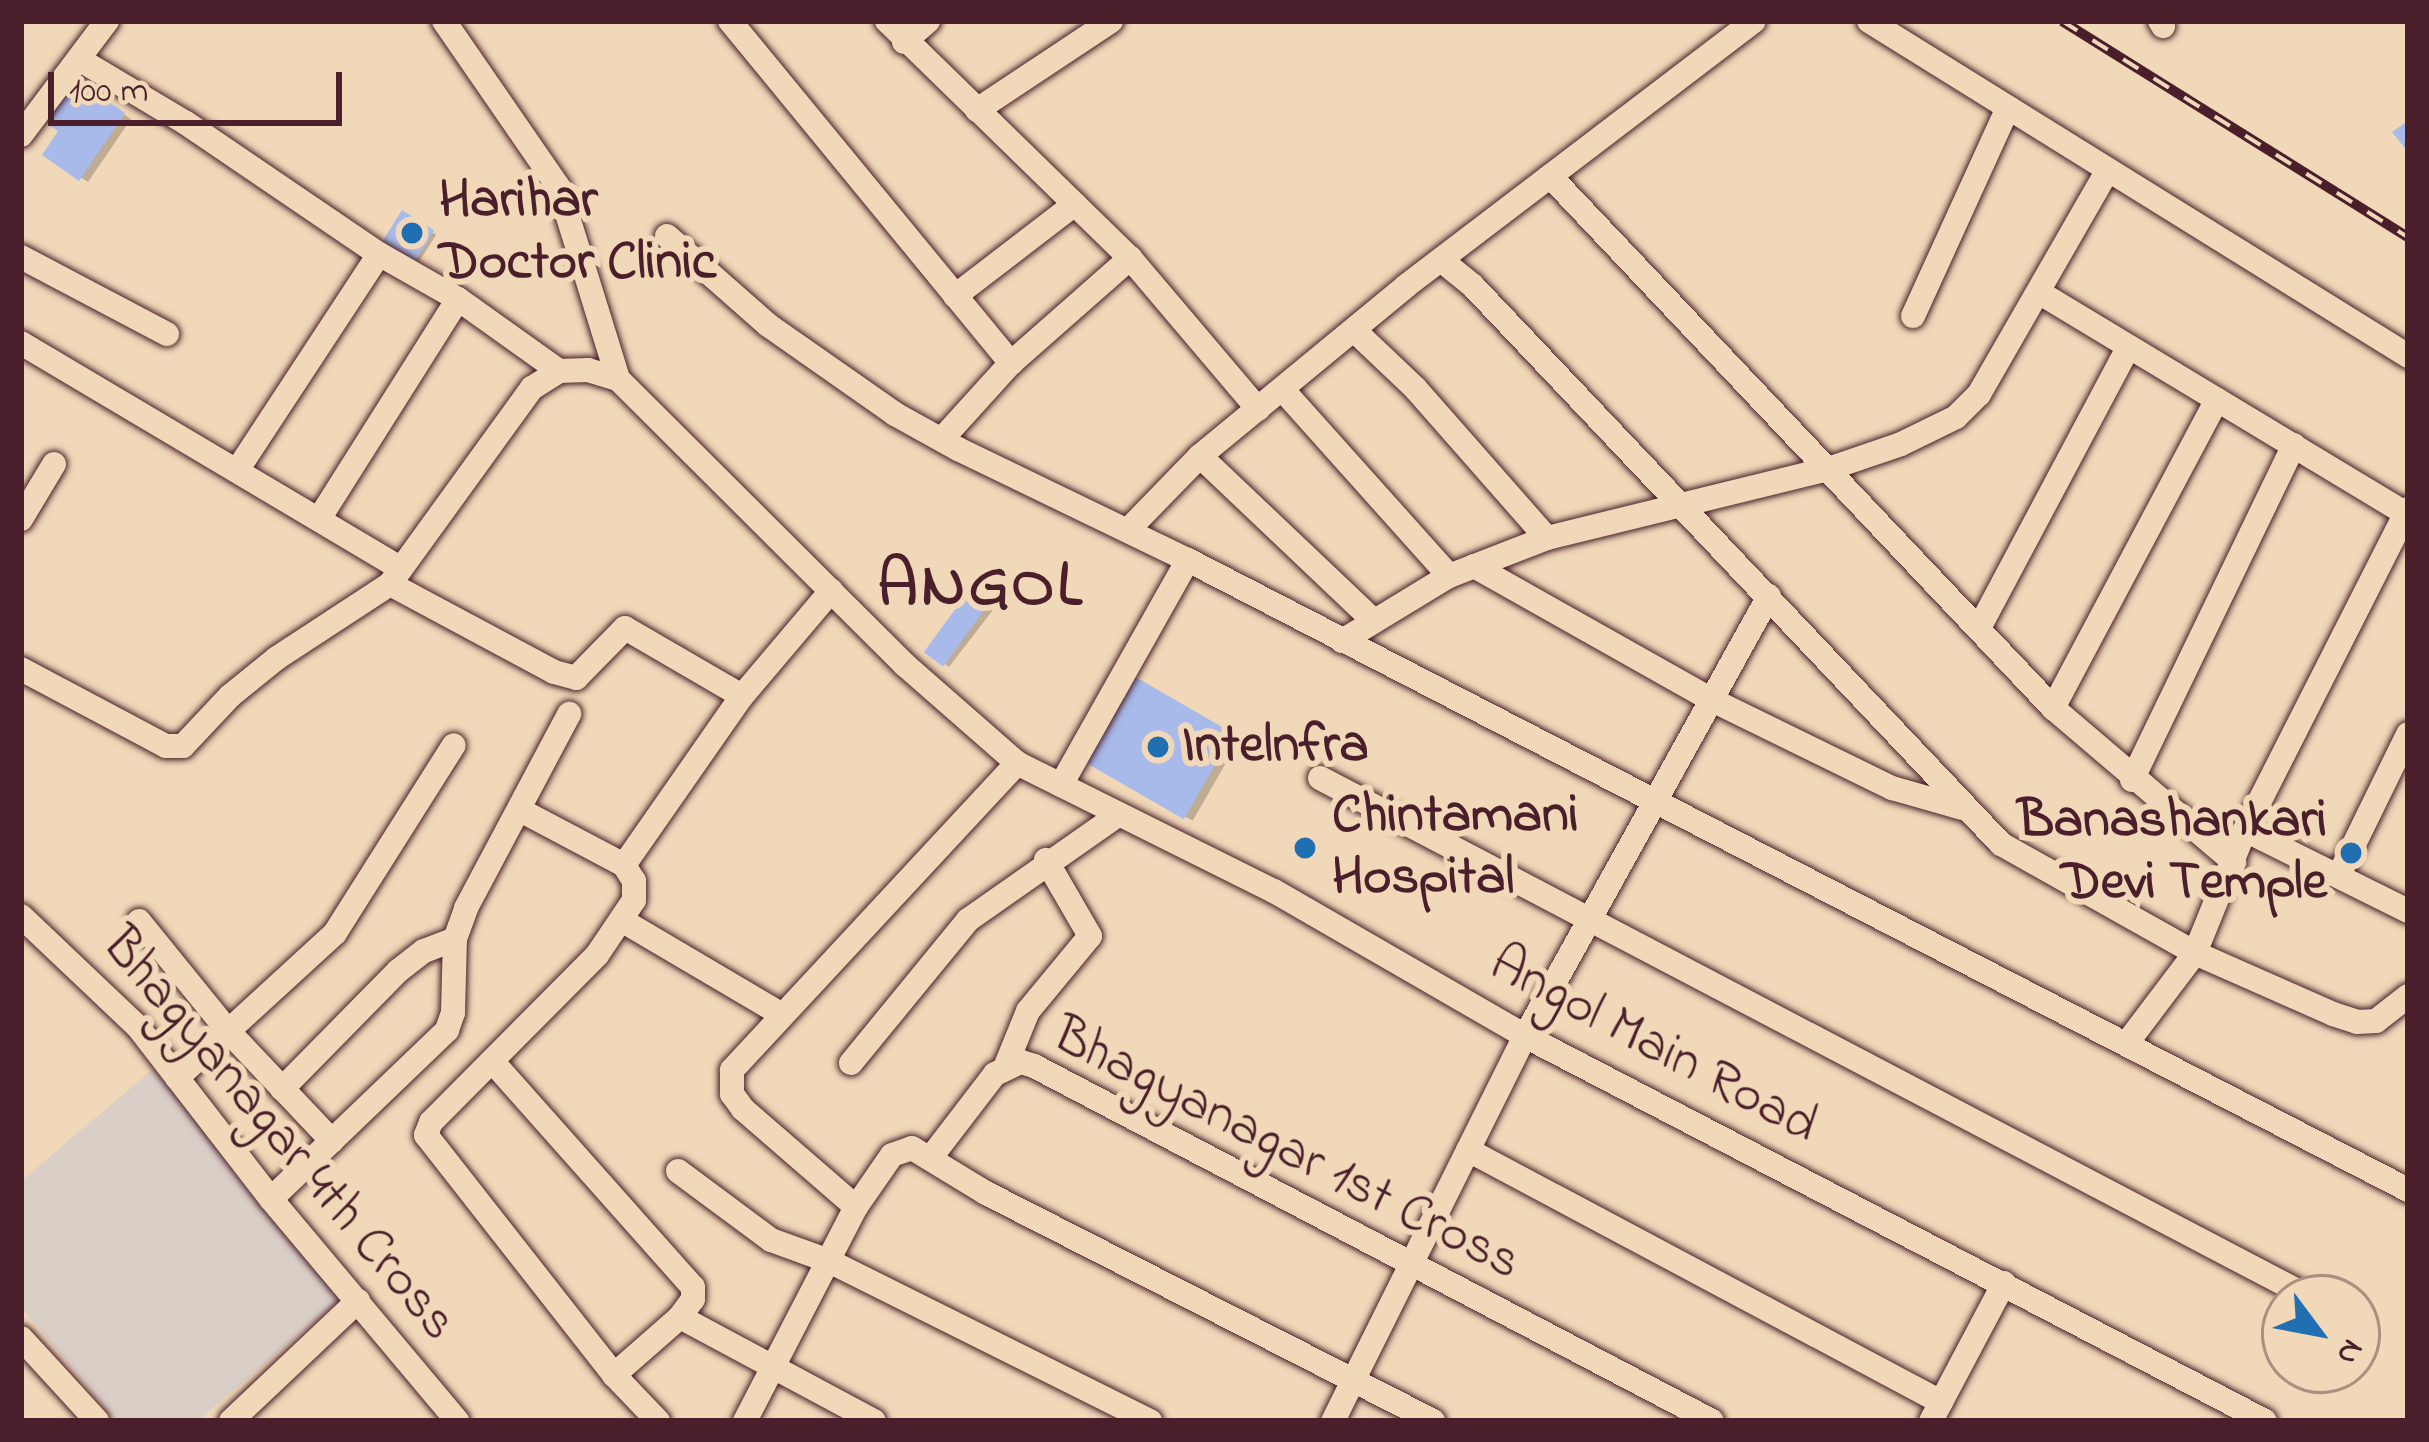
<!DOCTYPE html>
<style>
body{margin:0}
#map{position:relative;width:2429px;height:1442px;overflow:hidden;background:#f0d8b8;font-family:"Indie Flower",sans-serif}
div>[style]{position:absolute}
.built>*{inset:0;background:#dacfc7}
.shadow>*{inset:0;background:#0003;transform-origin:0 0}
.building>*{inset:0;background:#a8bae9;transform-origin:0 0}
.roads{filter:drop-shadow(0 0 3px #4a1f2b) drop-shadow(0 0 3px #4a1f2b)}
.minor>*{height:24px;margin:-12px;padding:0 12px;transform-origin:12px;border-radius:12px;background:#f0d8b8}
.rail>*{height:10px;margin-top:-5px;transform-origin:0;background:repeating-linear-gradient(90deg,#f0d8b8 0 18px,#4a1f2b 0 36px);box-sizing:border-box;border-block:3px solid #4a1f2b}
.dots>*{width:33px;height:33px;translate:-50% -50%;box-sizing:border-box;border:6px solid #f0d8b8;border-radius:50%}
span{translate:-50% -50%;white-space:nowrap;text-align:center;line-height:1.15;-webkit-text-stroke:12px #f0d8b8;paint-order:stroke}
.poi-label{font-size:54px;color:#4a1f2b;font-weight:700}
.left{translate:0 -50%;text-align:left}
.right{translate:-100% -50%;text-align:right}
.street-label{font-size:54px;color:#4a1f2b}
.district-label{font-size:66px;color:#4a1f2b;font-weight:700;letter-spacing:3px}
.frame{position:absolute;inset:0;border:24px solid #4a1f2b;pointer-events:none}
.north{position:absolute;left:2261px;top:1274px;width:120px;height:120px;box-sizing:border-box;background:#f0d8b8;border:3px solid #ae8e80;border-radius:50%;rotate:122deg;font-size:33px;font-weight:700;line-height:48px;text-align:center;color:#4a1f2b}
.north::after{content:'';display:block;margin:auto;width:42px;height:54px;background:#1f6fb2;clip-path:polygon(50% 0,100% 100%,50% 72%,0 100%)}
.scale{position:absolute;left:48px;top:72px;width:294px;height:54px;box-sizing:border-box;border:6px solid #4a1f2b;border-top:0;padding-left:15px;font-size:36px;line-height:42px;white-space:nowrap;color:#4a1f2b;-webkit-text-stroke:9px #f0d8b8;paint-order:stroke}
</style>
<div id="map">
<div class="built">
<div style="clip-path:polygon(153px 1069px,344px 1297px,197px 1421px,116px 1421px,21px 1307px,21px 1181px)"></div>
</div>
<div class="shadow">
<div style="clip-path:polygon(75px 82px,131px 119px,88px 182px,46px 154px,62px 131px)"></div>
<div style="left:403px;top:214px;width:39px;height:32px;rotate:32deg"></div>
<div style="clip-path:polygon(980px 594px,996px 606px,949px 667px,942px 662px)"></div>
<div style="left:1133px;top:680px;width:122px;height:92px;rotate:30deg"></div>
</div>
<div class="building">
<div style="clip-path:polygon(74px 78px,125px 113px,79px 181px,42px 155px,58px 131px,44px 122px)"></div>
<div style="clip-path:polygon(2408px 121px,2408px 152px,2392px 132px)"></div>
<div style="left:402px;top:210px;width:38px;height:37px;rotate:32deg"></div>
<div style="left:972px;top:586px;width:24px;height:82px;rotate:36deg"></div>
<div style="left:1132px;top:675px;width:117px;height:99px;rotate:30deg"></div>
</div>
<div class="roads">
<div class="minor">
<div style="left:444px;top:21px;width:203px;rotate:55.4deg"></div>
<div style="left:559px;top:188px;width:200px;rotate:72.8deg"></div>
<div style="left:618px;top:379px;width:405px;rotate:44.9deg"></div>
<div style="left:905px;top:665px;width:149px;rotate:41.2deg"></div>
<div style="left:1017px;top:763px;width:287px;rotate:26.5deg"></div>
<div style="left:1274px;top:891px;width:290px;rotate:30deg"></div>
<div style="left:1525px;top:1036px;width:834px;rotate:27.49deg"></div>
<div style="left:730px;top:21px;width:443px;rotate:50.6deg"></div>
<div style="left:887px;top:21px;width:339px;rotate:44.3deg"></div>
<div style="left:1130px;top:258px;width:198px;rotate:49.7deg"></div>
<div style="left:1869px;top:21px;width:635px;rotate:31.86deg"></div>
<div style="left:2160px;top:21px;width:6px;rotate:59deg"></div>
<div style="left:904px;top:42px;width:32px;rotate:-41deg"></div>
<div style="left:82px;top:61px;width:121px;rotate:30.8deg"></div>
<div style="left:186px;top:123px;width:233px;rotate:34.2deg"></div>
<div style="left:379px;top:254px;width:91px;rotate:29.7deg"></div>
<div style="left:458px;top:299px;width:124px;rotate:35.5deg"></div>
<div style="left:977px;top:110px;width:161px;rotate:-33.6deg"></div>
<div style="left:21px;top:135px;width:143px;rotate:-53deg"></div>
<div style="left:1550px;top:176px;width:732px;rotate:46.6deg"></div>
<div style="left:2053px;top:708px;width:238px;rotate:40.4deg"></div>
<div style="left:667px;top:236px;width:135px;rotate:41.4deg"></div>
<div style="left:768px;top:325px;width:155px;rotate:35deg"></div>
<div style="left:895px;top:414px;width:72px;rotate:29.1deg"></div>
<div style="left:958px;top:449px;width:255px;rotate:25.8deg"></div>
<div style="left:1188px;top:560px;width:1373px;rotate:27.31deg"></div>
<div style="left:21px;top:257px;width:165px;rotate:27.8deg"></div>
<div style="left:1441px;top:260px;width:41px;rotate:39.1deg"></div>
<div style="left:1473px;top:286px;width:768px;rotate:46.58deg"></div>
<div style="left:2001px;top:844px;width:223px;rotate:29.3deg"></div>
<div style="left:2195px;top:953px;width:151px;rotate:23.8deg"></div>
<div style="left:2333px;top:1014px;width:25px;rotate:18deg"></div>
<div style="left:2357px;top:1022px;width:19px;rotate:-3deg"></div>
<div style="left:2376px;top:1021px;width:41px;rotate:-38deg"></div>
<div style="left:2040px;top:293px;width:430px;rotate:31.1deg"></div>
<div style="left:955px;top:296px;width:151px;rotate:-37.5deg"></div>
<div style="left:1913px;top:316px;width:229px;rotate:-65.5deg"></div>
<div style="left:1356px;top:332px;width:81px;rotate:43.5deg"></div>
<div style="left:1415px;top:388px;width:200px;rotate:48.7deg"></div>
<div style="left:21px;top:343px;width:441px;rotate:30.7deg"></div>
<div style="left:1282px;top:389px;width:251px;rotate:48.2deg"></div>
<div style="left:942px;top:439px;width:103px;rotate:-47.8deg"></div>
<div style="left:1011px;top:363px;width:159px;rotate:-41.4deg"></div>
<div style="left:1200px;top:456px;width:240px;rotate:43.5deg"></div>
<div style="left:238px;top:469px;width:257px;rotate:-56.7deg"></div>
<div style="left:21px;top:519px;width:64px;rotate:-59deg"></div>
<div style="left:319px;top:519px;width:260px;rotate:-57.7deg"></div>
<div style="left:1128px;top:530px;width:103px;rotate:-45.8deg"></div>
<div style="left:1200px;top:456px;width:267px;rotate:-39.5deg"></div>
<div style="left:1406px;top:286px;width:437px;rotate:-37.3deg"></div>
<div style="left:1474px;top:566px;width:271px;rotate:29.4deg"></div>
<div style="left:1710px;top:699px;width:203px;rotate:26.1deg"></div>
<div style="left:1892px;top:788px;width:73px;rotate:15.9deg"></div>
<div style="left:390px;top:584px;width:186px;rotate:28.2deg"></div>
<div style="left:554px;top:672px;width:23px;rotate:15deg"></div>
<div style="left:576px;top:678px;width:70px;rotate:-45.6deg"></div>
<div style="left:625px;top:628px;width:135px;rotate:30.2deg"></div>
<div style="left:1979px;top:628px;width:317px;rotate:-62deg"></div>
<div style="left:1342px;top:641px;width:125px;rotate:-31.3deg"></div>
<div style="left:1449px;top:576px;width:105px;rotate:-21.2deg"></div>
<div style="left:1547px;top:538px;width:292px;rotate:-13.8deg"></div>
<div style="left:1831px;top:468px;width:74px;rotate:-18.9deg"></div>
<div style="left:1901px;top:444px;width:61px;rotate:-26.1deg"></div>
<div style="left:1956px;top:417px;width:33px;rotate:-45deg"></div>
<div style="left:1979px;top:394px;width:258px;rotate:-60.1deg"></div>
<div style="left:21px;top:669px;width:164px;rotate:28deg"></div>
<div style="left:166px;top:746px;width:17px"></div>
<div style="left:183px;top:746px;width:69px;rotate:-46.8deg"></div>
<div style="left:230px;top:696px;width:60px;rotate:-39deg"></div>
<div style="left:277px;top:658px;width:135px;rotate:-33.2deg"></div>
<div style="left:390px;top:584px;width:242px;rotate:-54.1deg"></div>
<div style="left:532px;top:388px;width:32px;rotate:-32deg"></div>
<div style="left:559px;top:371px;width:29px;rotate:-2deg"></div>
<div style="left:588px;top:370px;width:31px;rotate:17deg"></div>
<div style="left:2053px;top:708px;width:349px;rotate:-62deg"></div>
<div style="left:1320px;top:778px;width:1119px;rotate:27.69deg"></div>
<div style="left:2132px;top:780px;width:372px;rotate:-64.2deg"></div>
<div style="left:1061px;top:785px;width:258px;rotate:-60.6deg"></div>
<div style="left:520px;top:810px;width:118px;rotate:27.9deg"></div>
<div style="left:624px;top:865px;width:19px;rotate:58deg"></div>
<div style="left:634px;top:881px;width:19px;rotate:90deg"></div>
<div style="left:634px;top:900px;width:66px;rotate:123.9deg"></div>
<div style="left:597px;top:955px;width:235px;rotate:134.8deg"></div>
<div style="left:431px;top:1122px;width:14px;rotate:111deg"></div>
<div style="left:426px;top:1135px;width:305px;rotate:51.9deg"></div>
<div style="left:614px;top:1375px;width:64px;rotate:46.3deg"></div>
<div style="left:2245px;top:830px;width:360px;rotate:-63.1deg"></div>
<div style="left:624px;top:865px;width:206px;rotate:-55.1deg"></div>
<div style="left:742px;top:696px;width:138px;rotate:-49.7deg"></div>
<div style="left:2339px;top:875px;width:157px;rotate:-63.9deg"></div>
<div style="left:21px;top:916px;width:161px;rotate:43.5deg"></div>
<div style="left:138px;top:1027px;width:217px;rotate:52.3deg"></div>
<div style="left:271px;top:1199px;width:290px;rotate:50deg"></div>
<div style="left:139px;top:921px;width:143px;rotate:51deg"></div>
<div style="left:229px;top:1032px;width:150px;rotate:46.6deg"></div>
<div style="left:623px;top:921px;width:183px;rotate:30.5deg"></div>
<div style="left:2127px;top:1043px;width:113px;rotate:-52.9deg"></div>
<div style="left:2195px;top:953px;width:133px;rotate:-67.9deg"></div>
<div style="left:2245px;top:830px;width:182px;rotate:26.4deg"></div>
<div style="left:492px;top:1061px;width:302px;rotate:48.4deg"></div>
<div style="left:693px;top:1287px;width:12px;rotate:90deg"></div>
<div style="left:693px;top:1299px;width:22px;rotate:126deg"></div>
<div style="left:680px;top:1317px;width:88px;rotate:138.7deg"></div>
<div style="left:851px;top:1063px;width:185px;rotate:-50.7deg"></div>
<div style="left:968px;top:920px;width:183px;rotate:-35deg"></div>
<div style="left:1006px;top:1065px;width:58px;rotate:-67.8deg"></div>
<div style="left:1028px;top:1011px;width:97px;rotate:-50.4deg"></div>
<div style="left:1090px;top:936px;width:88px;rotate:-120.1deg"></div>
<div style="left:177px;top:1078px;width:214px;rotate:-42.5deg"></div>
<div style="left:335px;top:933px;width:222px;rotate:-57.7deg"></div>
<div style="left:282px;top:1089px;width:165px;rotate:-45.5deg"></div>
<div style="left:398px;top:971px;width:33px;rotate:-38deg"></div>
<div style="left:424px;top:951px;width:33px;rotate:-21deg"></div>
<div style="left:1468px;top:1150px;width:536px;rotate:28.05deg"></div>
<div style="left:932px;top:1156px;width:103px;rotate:-52.5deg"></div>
<div style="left:995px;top:1074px;width:29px;rotate:-25deg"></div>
<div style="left:1021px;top:1062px;width:14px;rotate:17deg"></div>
<div style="left:1034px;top:1066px;width:765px;rotate:27.64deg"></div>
<div style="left:678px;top:1171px;width:116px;rotate:36.6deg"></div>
<div style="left:771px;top:1240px;width:62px;rotate:19.9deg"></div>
<div style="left:829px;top:1261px;width:359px;rotate:26.5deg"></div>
<div style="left:271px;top:1199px;width:244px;rotate:-43.8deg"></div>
<div style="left:447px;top:1030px;width:18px;rotate:-71deg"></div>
<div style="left:453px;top:1013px;width:74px;rotate:-88.5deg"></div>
<div style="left:455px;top:939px;width:33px;rotate:-70deg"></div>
<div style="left:466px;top:908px;width:220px;rotate:-62deg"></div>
<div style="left:856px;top:1207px;width:150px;rotate:-139.1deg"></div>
<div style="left:743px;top:1109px;width:19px;rotate:-126deg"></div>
<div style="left:732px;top:1094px;width:24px;rotate:-90deg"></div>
<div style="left:732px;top:1070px;width:419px;rotate:-47.1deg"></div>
<div style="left:680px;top:1317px;width:220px;rotate:28.2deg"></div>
<div style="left:21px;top:1338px;width:113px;rotate:47.5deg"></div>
<div style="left:231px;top:1421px;width:175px;rotate:-43.4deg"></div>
<div style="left:745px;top:1421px;width:241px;rotate:-62.6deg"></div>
<div style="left:856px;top:1207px;width:63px;rotate:-55.3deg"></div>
<div style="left:892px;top:1155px;width:21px;rotate:-19deg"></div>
<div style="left:912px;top:1148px;width:87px;rotate:31.3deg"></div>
<div style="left:986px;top:1193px;width:502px;rotate:27.02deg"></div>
<div style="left:1333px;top:1421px;width:430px;rotate:-63.5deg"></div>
<div style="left:1525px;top:1036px;width:503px;rotate:-60.99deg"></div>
<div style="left:1931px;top:1421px;width:156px;rotate:-62.1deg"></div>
</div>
</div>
<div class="rail">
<div style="left:2062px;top:21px;width:408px;rotate:32deg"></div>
</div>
<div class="dots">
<div style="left:412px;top:233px;background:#1f6fb2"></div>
<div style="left:1158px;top:747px;background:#1f6fb2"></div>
<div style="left:1305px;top:848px;background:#1f6fb2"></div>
<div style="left:2351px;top:853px;background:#1f6fb2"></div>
</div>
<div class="poi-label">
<span class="left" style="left:439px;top:233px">Harihar<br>Doctor Clinic</span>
<span class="left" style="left:1182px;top:747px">Intelnfra</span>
<span class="left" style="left:1332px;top:848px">Chintamani<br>Hospital</span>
<span class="right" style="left:2327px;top:853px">Banashankari<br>Devi Temple</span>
</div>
<div class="street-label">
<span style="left:1653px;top:1046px;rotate:28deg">Angol Main Road</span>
<span style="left:278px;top:1135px;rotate:50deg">Bhagyanagar 4th Cross</span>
<span style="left:1286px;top:1150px;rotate:27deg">Bhagyanagar 1st Cross</span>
</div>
<div class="district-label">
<span style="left:981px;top:589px">ANGOL</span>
</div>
<div class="frame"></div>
<div class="north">N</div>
<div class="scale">100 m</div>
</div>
